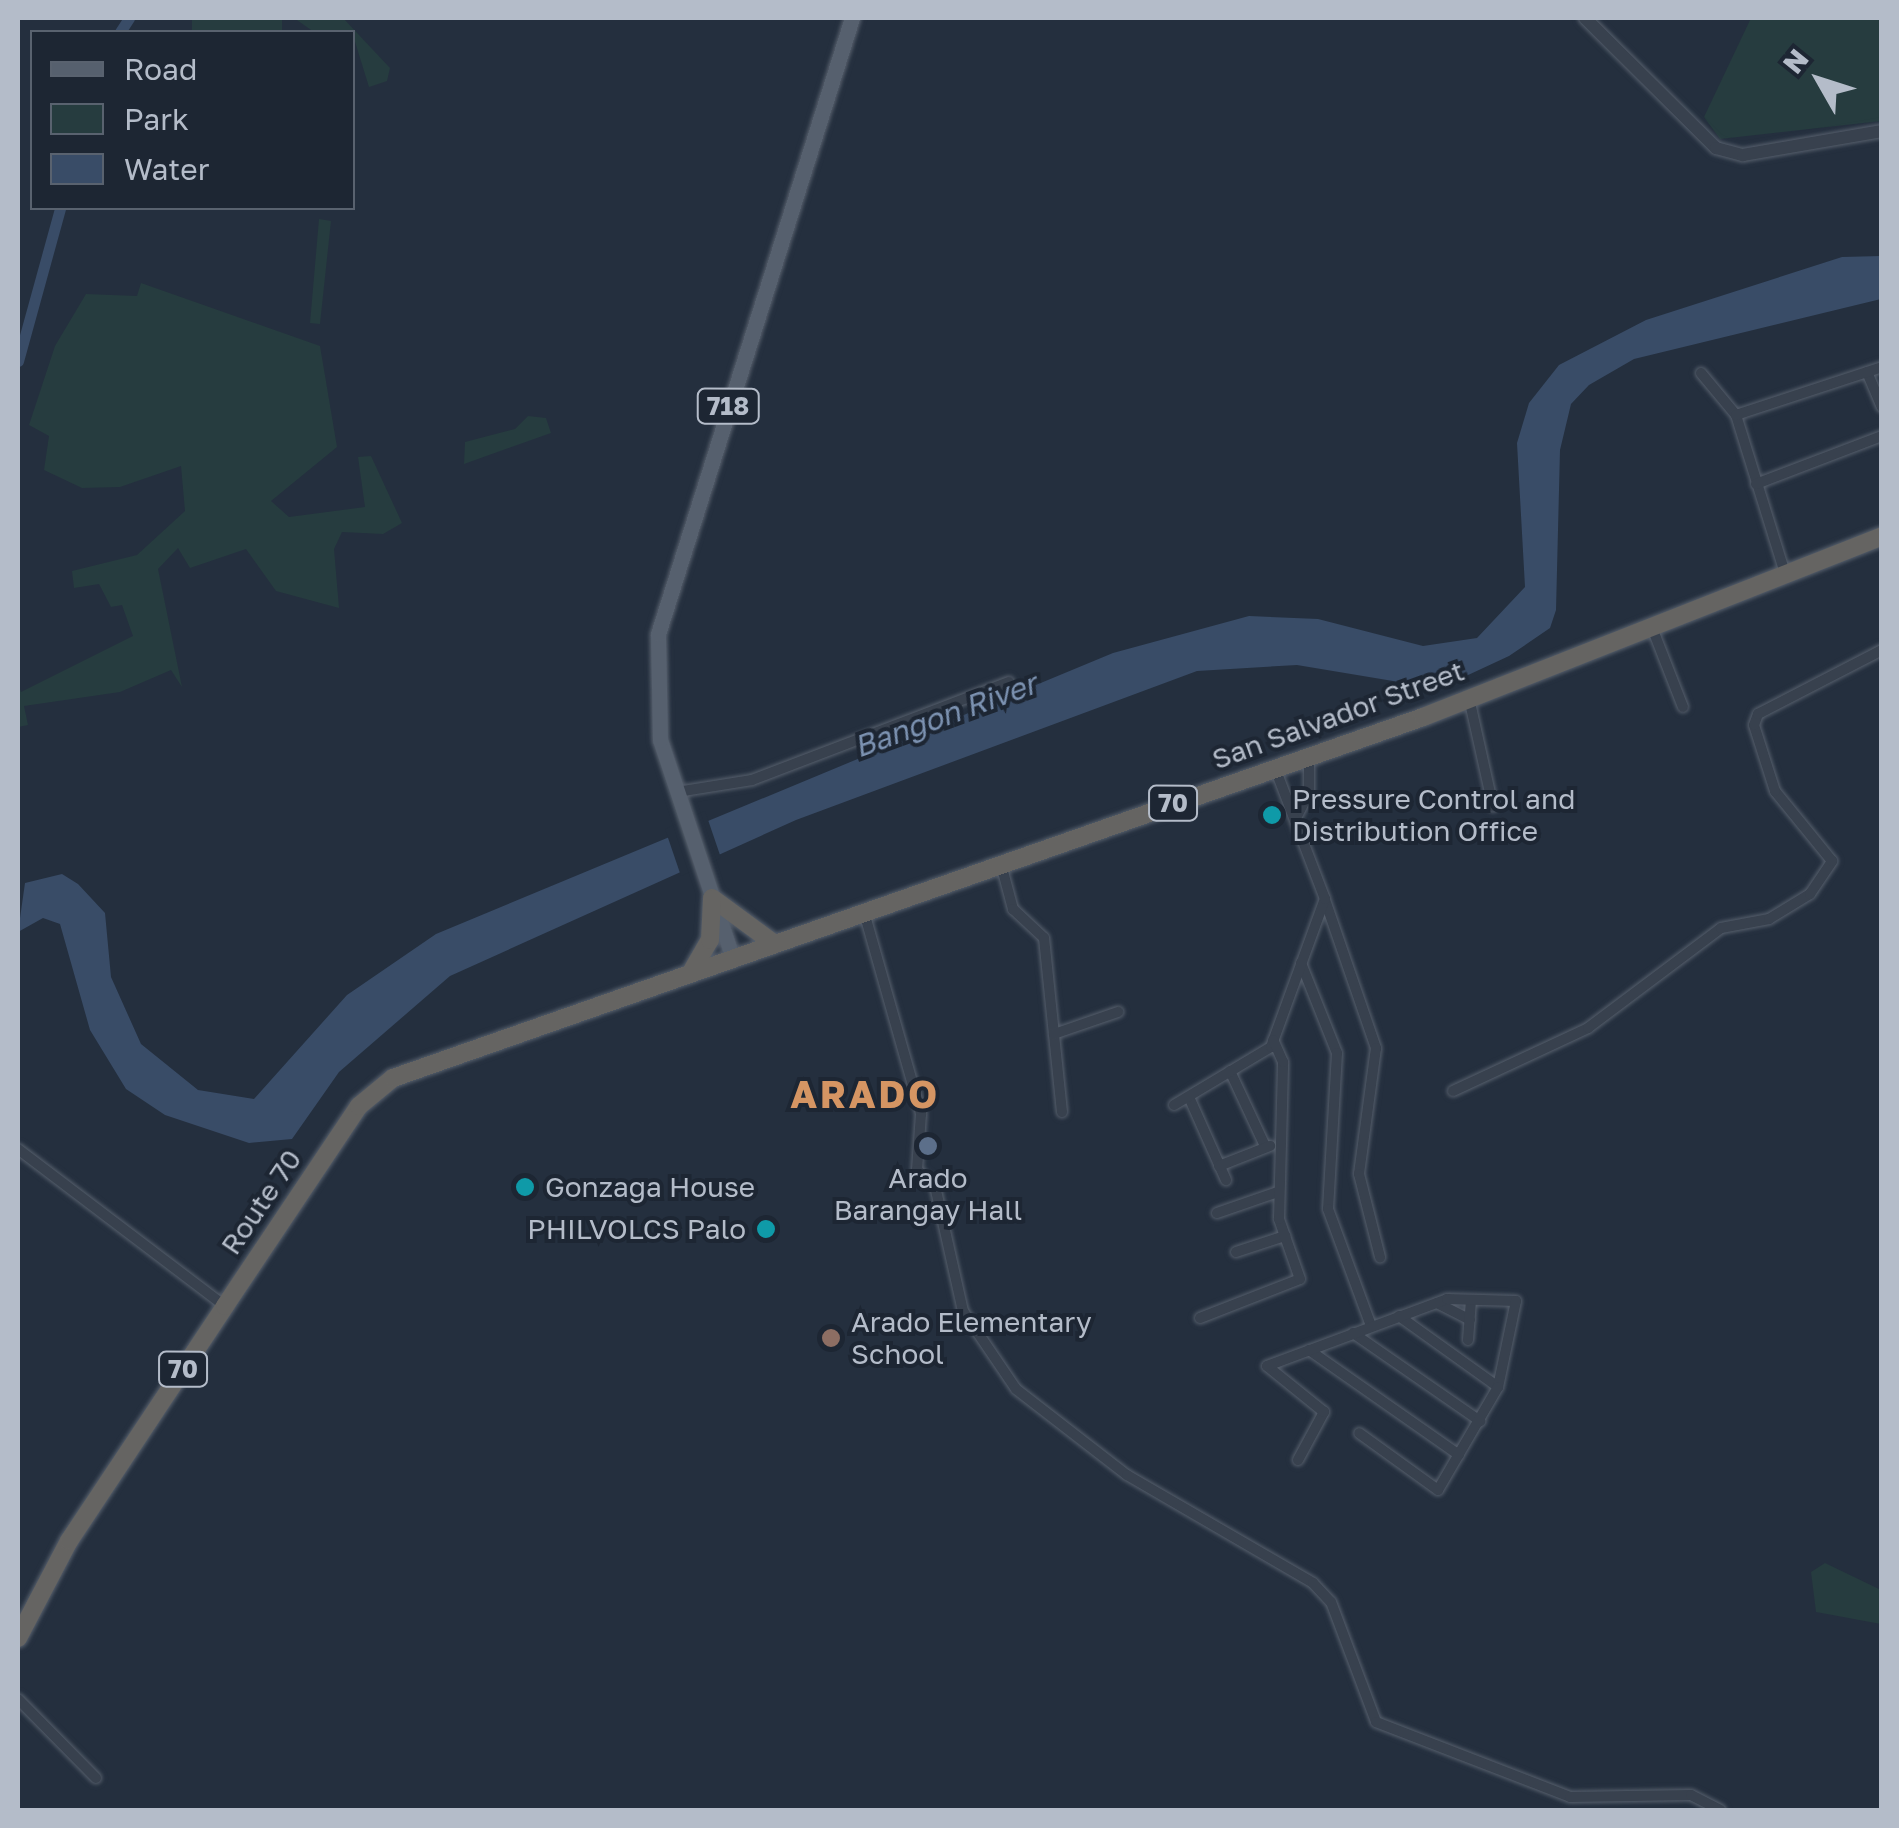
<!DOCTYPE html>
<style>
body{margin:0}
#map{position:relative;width:1899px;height:1828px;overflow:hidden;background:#242f3e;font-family:"Golos Text",sans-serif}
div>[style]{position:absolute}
.green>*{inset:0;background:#263c3f;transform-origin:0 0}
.water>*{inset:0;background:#394c67}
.pier>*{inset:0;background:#242f3e}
.canal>*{height:11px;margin:-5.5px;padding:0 5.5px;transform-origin:5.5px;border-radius:5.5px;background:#394c67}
.roads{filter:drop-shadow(0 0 2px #565f6c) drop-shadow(0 0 2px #565f6c)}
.minor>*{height:10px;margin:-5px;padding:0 5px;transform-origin:5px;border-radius:5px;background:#38414e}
.tertiary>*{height:12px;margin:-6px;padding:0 6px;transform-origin:6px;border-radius:6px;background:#38414e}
.primary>*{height:15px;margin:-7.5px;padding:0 7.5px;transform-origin:7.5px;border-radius:7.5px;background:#56606e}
.trunk>*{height:18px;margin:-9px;padding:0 9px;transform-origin:9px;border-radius:9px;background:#656462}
.dots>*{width:28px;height:28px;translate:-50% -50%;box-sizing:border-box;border:5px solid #1d2633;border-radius:50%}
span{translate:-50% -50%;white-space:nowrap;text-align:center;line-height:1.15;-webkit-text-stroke:8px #1d2633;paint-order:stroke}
.shield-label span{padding:2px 8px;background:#1d2633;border:2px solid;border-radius:8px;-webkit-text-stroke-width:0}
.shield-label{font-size:25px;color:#b4bcc9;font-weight:700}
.street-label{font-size:28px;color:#b4bcc9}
.poi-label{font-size:28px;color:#b4bcc9}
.left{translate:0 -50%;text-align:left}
.right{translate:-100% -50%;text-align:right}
.water-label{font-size:30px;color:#7c92b1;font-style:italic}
.district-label{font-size:38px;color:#d59563;font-weight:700;letter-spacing:2.5px}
.frame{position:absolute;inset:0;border:20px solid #b4bcc9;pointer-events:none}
.legend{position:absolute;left:30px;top:30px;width:325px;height:180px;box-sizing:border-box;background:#1d2633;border:2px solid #59626f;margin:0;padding:12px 18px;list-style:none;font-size:30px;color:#b4bcc9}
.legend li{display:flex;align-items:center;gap:20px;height:50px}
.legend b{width:50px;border:2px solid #59626f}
.north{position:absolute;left:1769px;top:30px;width:100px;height:100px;-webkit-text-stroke:8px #1d2633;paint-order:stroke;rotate:309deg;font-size:28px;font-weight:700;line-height:40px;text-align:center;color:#b4bcc9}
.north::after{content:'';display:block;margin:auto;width:35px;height:45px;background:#b4bcc9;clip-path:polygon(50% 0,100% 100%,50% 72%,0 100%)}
</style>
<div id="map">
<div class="green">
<div style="left:192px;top:18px;width:90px;height:14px"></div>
<div style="clip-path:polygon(294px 18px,343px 18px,390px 68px,387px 81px,369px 87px,352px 32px,314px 32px)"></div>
<div style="clip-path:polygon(1751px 18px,1881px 18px,1881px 121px,1720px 139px,1704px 117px)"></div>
<div style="clip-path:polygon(319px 219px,331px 221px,320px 324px,310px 323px)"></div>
<div style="clip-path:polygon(141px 283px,320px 346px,337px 447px,271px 501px,289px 517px,365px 507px,358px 457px,371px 456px,402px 523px,383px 534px,342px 532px,334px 549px,339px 608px,276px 591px,246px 549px,190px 568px,178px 548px,158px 569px,182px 687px,171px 670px,120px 692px,24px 706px,28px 725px,18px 727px,18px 684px,21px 692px,133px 636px,122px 605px,111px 607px,99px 584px,74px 588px,72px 571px,137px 555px,185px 511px,181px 466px,120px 487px,82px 488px,44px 470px,49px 436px,29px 425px,55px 346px,86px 294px,137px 296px)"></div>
<div style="clip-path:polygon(528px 416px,546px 418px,551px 433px,464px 464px,465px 442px,515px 429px)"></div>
<div style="clip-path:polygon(1825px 1563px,1881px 1590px,1881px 1624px,1816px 1612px,1811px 1572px)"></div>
</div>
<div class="water">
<div style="clip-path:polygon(1881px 256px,1881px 299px,1634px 359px,1589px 385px,1571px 404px,1560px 450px,1556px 610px,1550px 628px,1509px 656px,1466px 676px,1411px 684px,1297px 665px,1197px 671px,796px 820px,450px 976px,339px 1072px,292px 1139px,249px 1143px,165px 1115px,126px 1089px,90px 1030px,60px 924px,43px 918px,18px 932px,25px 883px,62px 874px,78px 884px,105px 913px,111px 977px,141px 1044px,198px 1090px,254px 1099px,347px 995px,436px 934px,1113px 653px,1249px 616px,1318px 619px,1423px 646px,1477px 638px,1525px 587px,1517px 443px,1529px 403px,1559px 365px,1646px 320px,1842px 257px)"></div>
</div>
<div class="pier">
<div style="clip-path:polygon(705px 811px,721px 858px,681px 876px,665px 829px)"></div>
</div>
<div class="canal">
<div style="left:120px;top:32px;width:17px;rotate:-57deg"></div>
<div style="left:18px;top:361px;width:159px;rotate:-74.6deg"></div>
</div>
<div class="roads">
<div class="minor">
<div style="left:1867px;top:372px;width:38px;rotate:67deg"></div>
<div style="left:1701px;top:373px;width:55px;rotate:50.2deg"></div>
<div style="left:1736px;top:415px;width:162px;rotate:72.8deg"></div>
<div style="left:1736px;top:415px;width:154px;rotate:-18.2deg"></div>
<div style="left:1756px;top:484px;width:135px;rotate:-20.9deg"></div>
<div style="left:1651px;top:625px;width:88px;rotate:68.7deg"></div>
<div style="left:1469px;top:698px;width:111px;rotate:77.5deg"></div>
<div style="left:677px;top:792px;width:76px;rotate:-9.1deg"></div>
<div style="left:752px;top:780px;width:275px;rotate:-20.9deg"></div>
<div style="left:1295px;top:820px;width:30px;rotate:-63deg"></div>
<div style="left:1309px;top:793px;width:37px;rotate:-90deg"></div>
<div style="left:1001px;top:864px;width:47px;rotate:75.1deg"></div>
<div style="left:1013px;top:909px;width:42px;rotate:43.1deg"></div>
<div style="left:1044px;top:938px;width:175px;rotate:84.1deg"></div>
<div style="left:1325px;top:900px;width:157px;rotate:71deg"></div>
<div style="left:1376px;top:1048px;width:127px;rotate:97.7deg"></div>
<div style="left:1359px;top:1174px;width:86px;rotate:75.8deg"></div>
<div style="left:864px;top:912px;width:210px;rotate:74.2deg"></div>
<div style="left:921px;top:1114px;width:56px;rotate:94.1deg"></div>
<div style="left:917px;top:1170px;width:24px;rotate:42deg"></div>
<div style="left:935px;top:1186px;width:128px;rotate:77.4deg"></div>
<div style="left:963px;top:1311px;width:94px;rotate:55.8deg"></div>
<div style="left:1016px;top:1389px;width:140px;rotate:37.8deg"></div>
<div style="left:1127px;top:1475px;width:215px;rotate:30.1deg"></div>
<div style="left:1313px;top:1583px;width:26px;rotate:47deg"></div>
<div style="left:1331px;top:1602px;width:128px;rotate:69.4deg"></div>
<div style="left:1376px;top:1722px;width:208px;rotate:21.1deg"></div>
<div style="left:1570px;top:1797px;width:121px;rotate:-0.9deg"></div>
<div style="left:1691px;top:1795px;width:33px;rotate:27deg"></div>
<div style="left:1301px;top:963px;width:97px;rotate:68.2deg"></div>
<div style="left:1337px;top:1053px;width:156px;rotate:93.3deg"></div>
<div style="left:1328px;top:1209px;width:125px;rotate:69.8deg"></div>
<div style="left:1054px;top:1034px;width:68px;rotate:-19deg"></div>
<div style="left:1230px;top:1071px;width:83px;rotate:65deg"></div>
<div style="left:1453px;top:1091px;width:149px;rotate:-25deg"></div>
<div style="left:1588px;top:1028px;width:166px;rotate:-36.9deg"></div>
<div style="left:1721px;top:928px;width:49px;rotate:-10.6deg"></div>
<div style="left:1769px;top:919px;width:48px;rotate:-31.4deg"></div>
<div style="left:1810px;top:894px;width:40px;rotate:-56deg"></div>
<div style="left:1832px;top:861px;width:90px;rotate:-129.2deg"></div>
<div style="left:1775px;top:791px;width:69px;rotate:-107.7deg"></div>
<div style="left:1754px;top:725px;width:12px;rotate:-70deg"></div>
<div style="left:1758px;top:714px;width:140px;rotate:-27.3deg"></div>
<div style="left:1189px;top:1097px;width:91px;rotate:66deg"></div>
<div style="left:1174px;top:1105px;width:113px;rotate:-30.9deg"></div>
<div style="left:1271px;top:1047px;width:158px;rotate:-70deg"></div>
<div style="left:1325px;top:899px;width:140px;rotate:-110.9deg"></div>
<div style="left:18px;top:1149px;width:260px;rotate:37.2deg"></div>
<div style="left:1219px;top:1166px;width:55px;rotate:-21.4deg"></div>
<div style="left:1217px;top:1213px;width:65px;rotate:-19deg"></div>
<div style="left:1236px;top:1252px;width:52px;rotate:-18.1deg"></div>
<div style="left:1437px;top:1303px;width:37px;rotate:27deg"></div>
<div style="left:1399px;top:1316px;width:122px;rotate:35.6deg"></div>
<div style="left:1200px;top:1318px;width:107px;rotate:-21.3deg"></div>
<div style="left:1300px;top:1279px;width:64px;rotate:-109.3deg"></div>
<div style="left:1279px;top:1219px;width:157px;rotate:-88.5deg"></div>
<div style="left:1283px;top:1062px;width:24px;rotate:-114deg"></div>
<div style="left:1353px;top:1333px;width:155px;rotate:34.7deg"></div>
<div style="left:1468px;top:1340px;width:40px;rotate:-85.7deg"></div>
<div style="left:1309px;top:1350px;width:183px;rotate:35deg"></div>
<div style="left:1298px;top:1460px;width:55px;rotate:-61.6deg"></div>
<div style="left:1324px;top:1412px;width:73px;rotate:-141.1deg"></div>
<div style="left:1267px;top:1366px;width:192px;rotate:-20.4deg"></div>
<div style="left:1447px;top:1299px;width:69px;rotate:1.7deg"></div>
<div style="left:1516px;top:1301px;width:88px;rotate:101.8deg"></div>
<div style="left:1498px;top:1387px;width:119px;rotate:120.2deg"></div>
<div style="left:1438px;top:1490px;width:97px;rotate:-144.2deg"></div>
<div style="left:18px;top:1699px;width:111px;rotate:45.4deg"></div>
</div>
<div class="tertiary">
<div style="left:1585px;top:18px;width:185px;rotate:44.8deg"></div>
<div style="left:1716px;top:148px;width:28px;rotate:15deg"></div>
<div style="left:1743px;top:155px;width:141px;rotate:-9.8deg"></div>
</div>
<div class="primary">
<div style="left:732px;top:956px;width:228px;rotate:-108.4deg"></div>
<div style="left:660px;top:740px;width:106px;rotate:-91.1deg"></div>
<div style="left:658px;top:634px;width:646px;rotate:-72.52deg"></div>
</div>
<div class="trunk">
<div style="left:712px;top:898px;width:74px;rotate:36.3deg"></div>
<div style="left:693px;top:969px;width:34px;rotate:-60deg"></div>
<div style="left:710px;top:940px;width:41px;rotate:-87.2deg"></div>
<div style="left:18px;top:1638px;width:110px;rotate:-62.3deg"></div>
<div style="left:69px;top:1541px;width:282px;rotate:-56.4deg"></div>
<div style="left:225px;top:1306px;width:241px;rotate:-56.2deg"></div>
<div style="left:359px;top:1106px;width:44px;rotate:-39.5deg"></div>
<div style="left:393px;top:1078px;width:1091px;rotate:-19.31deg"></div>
<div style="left:1423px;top:717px;width:493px;rotate:-21.5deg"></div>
</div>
</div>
<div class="dots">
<div style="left:1272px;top:815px;background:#0f9aa8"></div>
<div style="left:928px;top:1146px;background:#5c6f8a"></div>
<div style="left:525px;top:1187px;background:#0f9aa8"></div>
<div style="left:766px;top:1229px;background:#0f9aa8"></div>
<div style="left:831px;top:1338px;background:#8d6e63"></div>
</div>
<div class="shield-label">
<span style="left:728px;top:406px">718</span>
<span style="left:1173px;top:803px">70</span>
<span style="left:183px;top:1369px">70</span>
</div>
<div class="street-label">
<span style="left:1338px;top:715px;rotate:-20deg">San Salvador Street</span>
<span style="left:261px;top:1202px;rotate:-56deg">Route 70</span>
</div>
<div class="poi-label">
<span class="left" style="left:1292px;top:815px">Pressure Control and<br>Distribution Office</span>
<span style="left:928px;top:1194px">Arado<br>Barangay Hall</span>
<span class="left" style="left:545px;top:1187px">Gonzaga House</span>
<span class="right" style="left:746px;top:1229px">PHILVOLCS Palo</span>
<span class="left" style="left:851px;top:1338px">Arado Elementary<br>School</span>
</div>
<div class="water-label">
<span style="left:945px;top:715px;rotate:-20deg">Bangon River</span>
</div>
<div class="district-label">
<span style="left:865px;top:1094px">ARADO</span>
</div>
<div class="frame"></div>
<ul class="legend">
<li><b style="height:12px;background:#56606e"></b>Road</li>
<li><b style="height:28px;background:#263c3f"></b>Park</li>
<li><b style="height:28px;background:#394c67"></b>Water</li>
</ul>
<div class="north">N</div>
</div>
